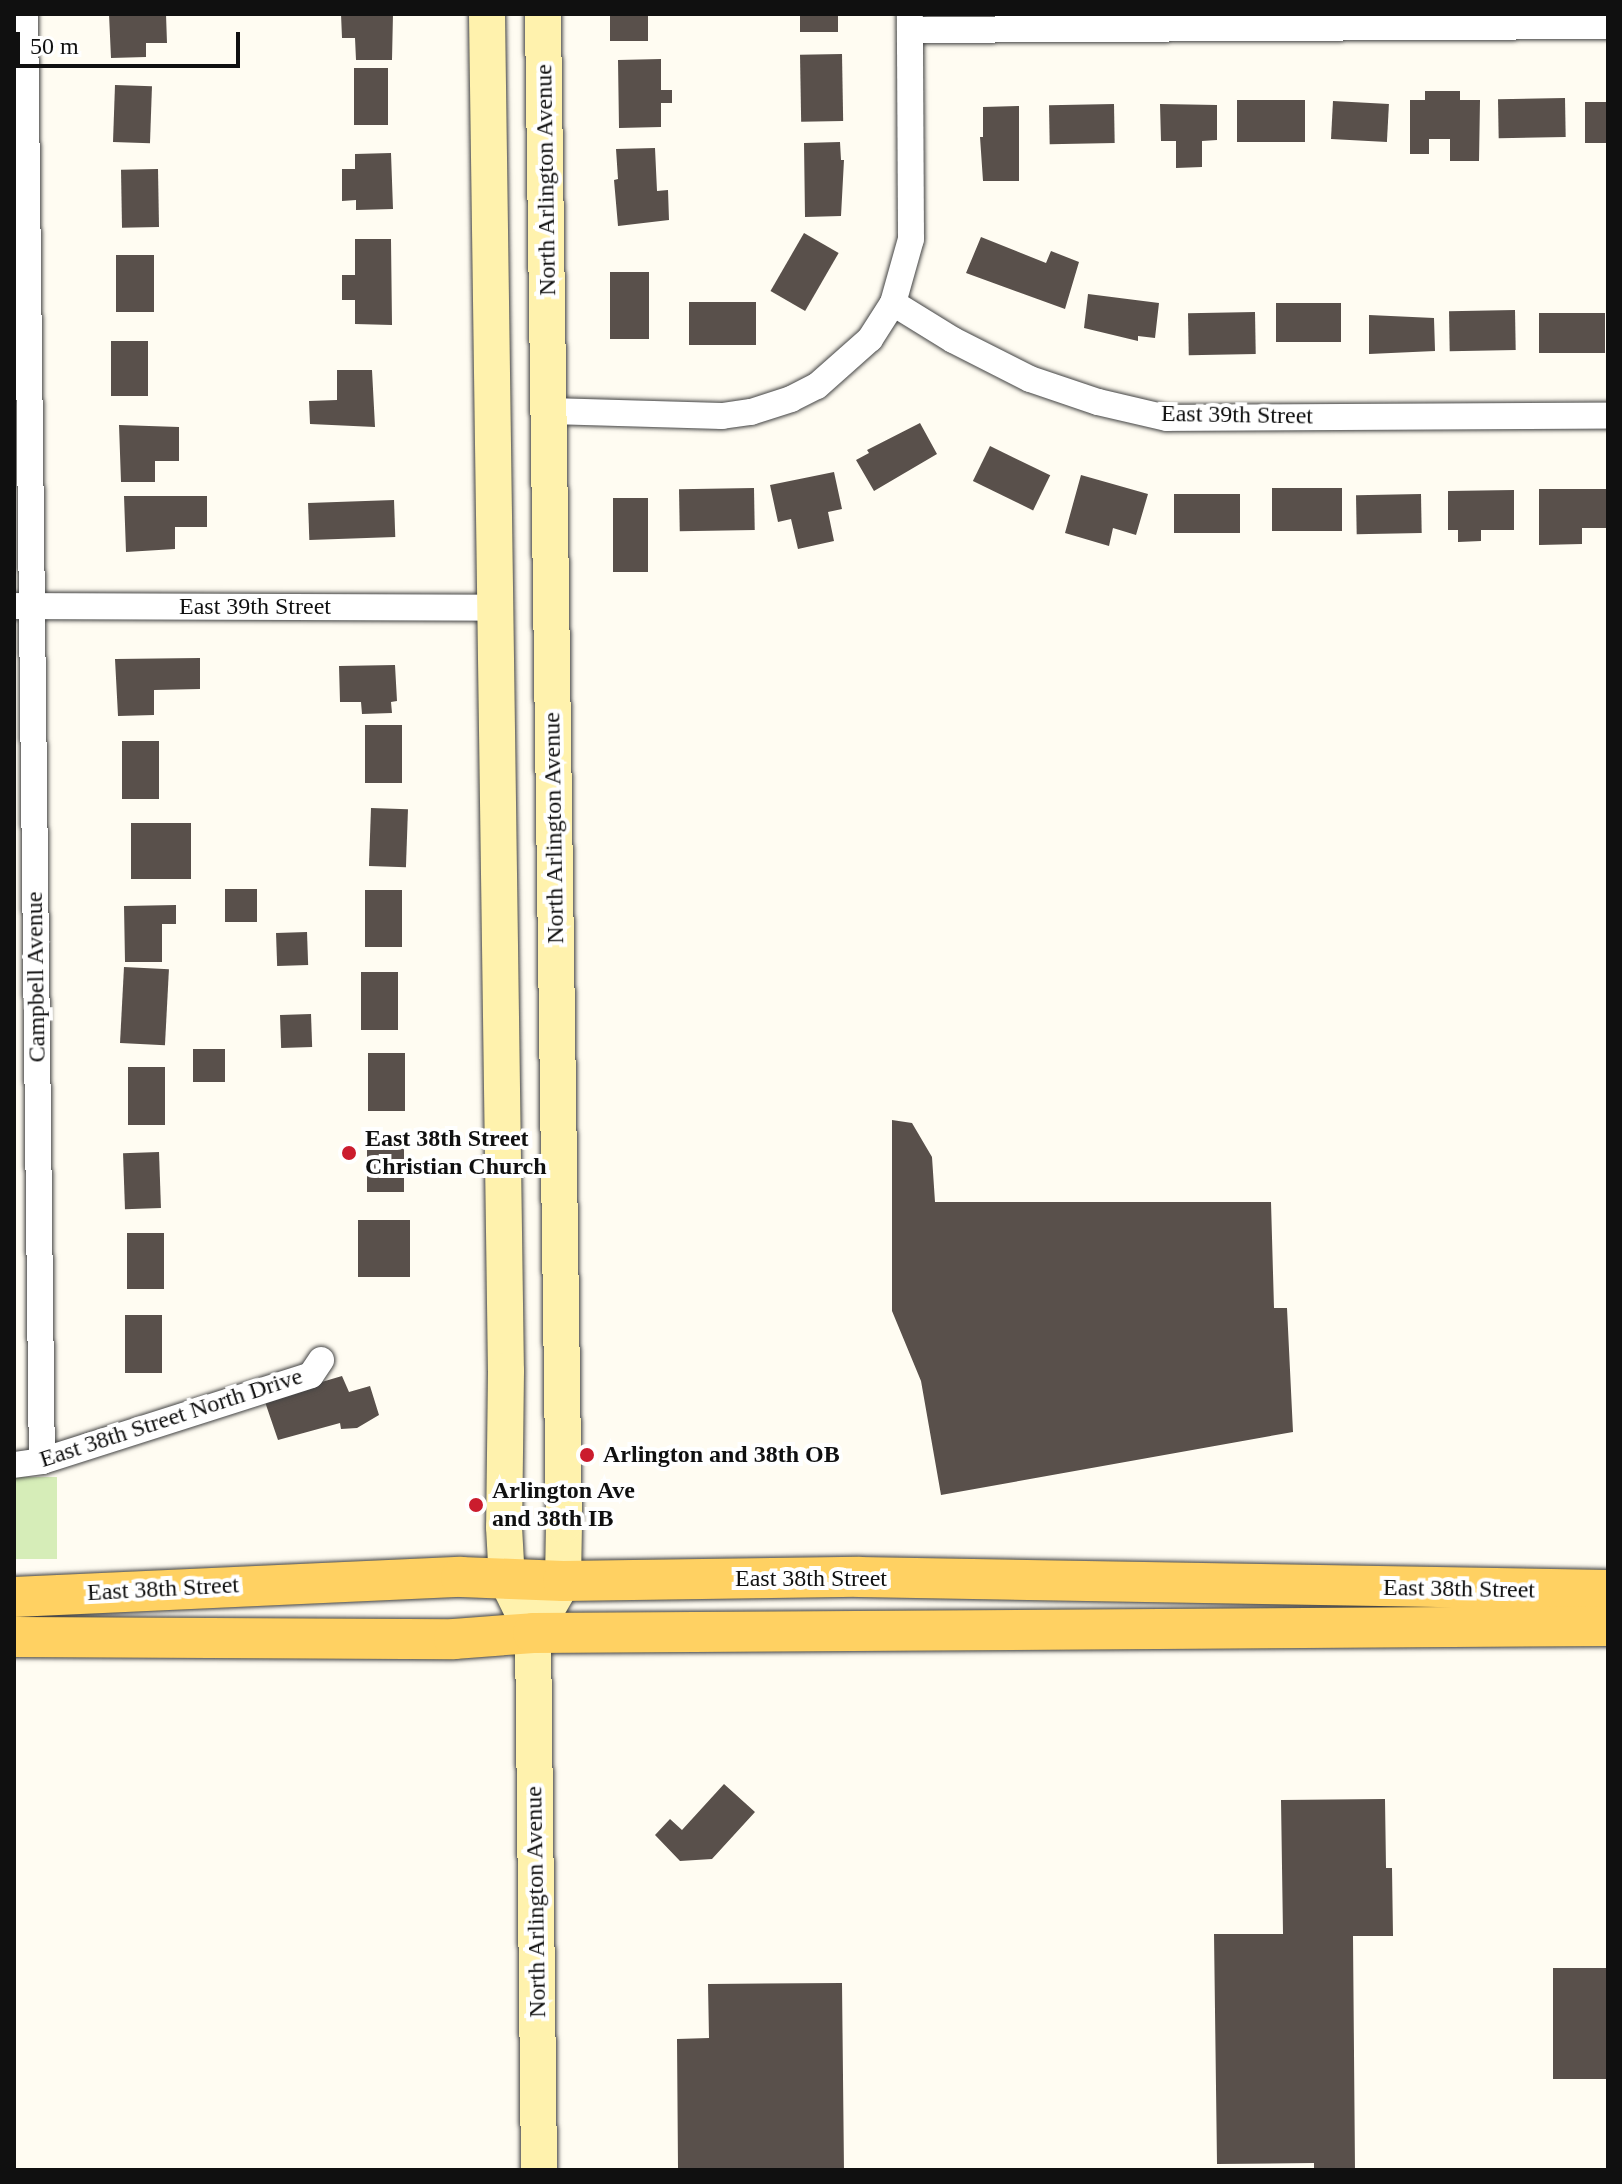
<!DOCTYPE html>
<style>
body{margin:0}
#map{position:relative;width:1622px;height:2184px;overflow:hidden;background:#fffcf2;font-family:"Times New Roman",serif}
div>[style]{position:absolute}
.green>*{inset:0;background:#d6edb8;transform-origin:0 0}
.building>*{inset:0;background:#59504b;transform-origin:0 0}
.roads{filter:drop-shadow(0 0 2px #434343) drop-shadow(0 0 2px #434343)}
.minor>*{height:26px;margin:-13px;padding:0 13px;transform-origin:13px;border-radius:13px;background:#fff}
.secondary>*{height:36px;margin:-18px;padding:0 18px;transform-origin:18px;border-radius:18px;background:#fff2ad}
.primary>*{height:40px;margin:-20px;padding:0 20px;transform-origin:20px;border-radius:20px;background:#ffd162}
.dots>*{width:22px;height:22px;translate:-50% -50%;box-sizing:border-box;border:4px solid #fff;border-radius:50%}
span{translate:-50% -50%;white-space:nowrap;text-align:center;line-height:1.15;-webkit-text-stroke:8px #fff;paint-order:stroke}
.street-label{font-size:24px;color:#101010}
.poi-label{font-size:24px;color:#101010;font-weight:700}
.left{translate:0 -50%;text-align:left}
.frame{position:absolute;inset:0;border:16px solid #101010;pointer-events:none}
.scale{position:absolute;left:16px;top:32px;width:224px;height:36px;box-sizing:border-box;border:4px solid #101010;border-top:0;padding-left:10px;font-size:24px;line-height:28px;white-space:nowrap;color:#101010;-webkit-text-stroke:6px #fff;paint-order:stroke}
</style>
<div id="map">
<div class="green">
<div style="left:14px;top:1477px;width:43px;height:82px"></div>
</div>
<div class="building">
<div style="clip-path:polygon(109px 14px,166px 14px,167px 43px,146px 43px,146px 57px,111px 58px)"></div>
<div style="clip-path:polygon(341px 14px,393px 14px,392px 60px,356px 60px,355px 38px,342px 38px)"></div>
<div style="left:610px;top:14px;width:38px;height:27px"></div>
<div style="left:800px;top:14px;width:38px;height:18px"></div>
<div style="left:842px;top:54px;width:67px;height:42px;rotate:89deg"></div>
<div style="clip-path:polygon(661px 59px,661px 90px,672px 90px,672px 103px,661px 103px,661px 127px,619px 128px,618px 60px)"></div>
<div style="left:354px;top:68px;width:34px;height:57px"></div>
<div style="left:115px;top:85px;width:37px;height:57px;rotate:2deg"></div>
<div style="clip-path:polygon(1425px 91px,1460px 91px,1460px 100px,1480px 100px,1479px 161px,1450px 161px,1450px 139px,1429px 139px,1429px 154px,1410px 154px,1410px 100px,1425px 100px)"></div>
<div style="left:1565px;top:98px;width:39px;height:67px;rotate:89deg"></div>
<div style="left:1305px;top:100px;width:42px;height:68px;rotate:90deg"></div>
<div style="left:1333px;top:101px;width:56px;height:38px;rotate:3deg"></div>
<div style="left:1585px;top:102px;width:23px;height:41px"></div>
<div style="left:1114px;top:104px;width:39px;height:65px;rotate:89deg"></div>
<div style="clip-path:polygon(1160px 104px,1217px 105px,1217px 140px,1202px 141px,1202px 167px,1176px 168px,1176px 141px,1161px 141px)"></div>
<div style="clip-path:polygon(1019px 106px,1019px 181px,983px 181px,980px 137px,983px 137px,983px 107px)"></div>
<div style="clip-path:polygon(840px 142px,841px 160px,844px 160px,841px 216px,805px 217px,804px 143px)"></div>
<div style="clip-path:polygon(655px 148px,657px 191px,668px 190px,669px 220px,618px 226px,614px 180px,618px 179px,616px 149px)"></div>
<div style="clip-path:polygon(391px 153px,393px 209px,356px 210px,356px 200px,342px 201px,342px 169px,355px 169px,355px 154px)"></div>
<div style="left:158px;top:169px;width:58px;height:37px;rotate:89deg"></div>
<div style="left:804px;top:233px;width:40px;height:67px;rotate:30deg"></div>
<div style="clip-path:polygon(981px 237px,1046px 263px,1051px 251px,1079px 262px,1065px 309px,966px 273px)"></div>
<div style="clip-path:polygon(355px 239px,391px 239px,392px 325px,355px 324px,355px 300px,342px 300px,342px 275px,355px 275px)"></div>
<div style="left:116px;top:255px;width:38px;height:57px"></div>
<div style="left:610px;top:272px;width:39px;height:67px"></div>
<div style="clip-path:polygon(1088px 294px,1159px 303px,1155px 338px,1138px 336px,1138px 341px,1084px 328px)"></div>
<div style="left:756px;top:302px;width:43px;height:67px;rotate:90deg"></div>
<div style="left:1276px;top:303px;width:65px;height:39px"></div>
<div style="left:1515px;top:310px;width:40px;height:66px;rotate:89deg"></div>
<div style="left:1255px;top:312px;width:42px;height:67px;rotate:89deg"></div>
<div style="left:1539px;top:313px;width:66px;height:40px"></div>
<div style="clip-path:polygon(1369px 315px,1434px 318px,1435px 351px,1369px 354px)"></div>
<div style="left:111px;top:341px;width:37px;height:55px"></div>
<div style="clip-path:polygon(337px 370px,372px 370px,375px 427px,310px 424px,309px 401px,337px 400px)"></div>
<div style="clip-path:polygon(920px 423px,937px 454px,874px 491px,856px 460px,869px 453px,867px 450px)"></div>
<div style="clip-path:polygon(119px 425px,179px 427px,179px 461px,155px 461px,155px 482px,121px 482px)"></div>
<div style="left:990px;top:446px;width:67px;height:39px;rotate:26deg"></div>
<div style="clip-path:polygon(834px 472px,842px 509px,828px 512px,834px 541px,798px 549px,791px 519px,778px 522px,770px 485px)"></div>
<div style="clip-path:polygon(1081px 475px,1148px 494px,1136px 535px,1113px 528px,1109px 546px,1065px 533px)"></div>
<div style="left:754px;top:488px;width:42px;height:75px;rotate:89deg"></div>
<div style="left:1272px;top:488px;width:70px;height:43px"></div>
<div style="clip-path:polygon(1539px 489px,1606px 489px,1606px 528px,1582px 528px,1582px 544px,1539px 545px)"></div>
<div style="clip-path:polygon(1514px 490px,1514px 530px,1481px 530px,1481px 541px,1458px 542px,1458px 530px,1448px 530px,1448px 491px)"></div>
<div style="left:1174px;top:494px;width:66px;height:39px"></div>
<div style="left:1421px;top:494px;width:39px;height:65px;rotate:89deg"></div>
<div style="clip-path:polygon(124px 496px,207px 496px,207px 527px,175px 527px,175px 549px,126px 552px)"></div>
<div style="left:613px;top:498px;width:35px;height:74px"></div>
<div style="left:394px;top:500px;width:37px;height:86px;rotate:88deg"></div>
<div style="clip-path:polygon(200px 658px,200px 689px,154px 690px,154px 715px,118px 716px,115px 659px)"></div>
<div style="clip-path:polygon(395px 665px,397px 701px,391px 702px,392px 713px,362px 714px,361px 702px,340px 702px,339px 666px)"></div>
<div style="left:365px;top:725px;width:37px;height:58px"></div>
<div style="left:122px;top:741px;width:37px;height:58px"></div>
<div style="left:371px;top:808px;width:37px;height:58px;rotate:2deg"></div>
<div style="left:131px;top:823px;width:60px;height:56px"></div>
<div style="left:257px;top:889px;width:33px;height:32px;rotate:90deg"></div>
<div style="left:365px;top:890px;width:37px;height:57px"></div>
<div style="clip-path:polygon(176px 905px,176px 924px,162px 924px,162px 962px,125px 962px,124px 906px)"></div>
<div style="left:307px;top:932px;width:33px;height:31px;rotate:88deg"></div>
<div style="left:124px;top:967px;width:45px;height:76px;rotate:3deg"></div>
<div style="left:361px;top:972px;width:37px;height:58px"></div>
<div style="left:311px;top:1014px;width:33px;height:31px;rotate:88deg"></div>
<div style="left:193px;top:1049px;width:32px;height:33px"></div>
<div style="left:368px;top:1053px;width:37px;height:58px"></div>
<div style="left:128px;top:1067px;width:37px;height:58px"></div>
<div style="clip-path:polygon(892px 1120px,912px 1123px,932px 1157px,935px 1202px,1271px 1202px,1274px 1308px,1287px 1308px,1293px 1432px,941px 1495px,921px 1381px,892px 1311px)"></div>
<div style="left:367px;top:1134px;width:37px;height:58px"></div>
<div style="left:159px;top:1152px;width:56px;height:36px;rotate:88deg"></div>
<div style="left:358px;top:1220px;width:52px;height:57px"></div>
<div style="left:127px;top:1233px;width:37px;height:56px"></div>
<div style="left:125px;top:1315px;width:37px;height:58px"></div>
<div style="clip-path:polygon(342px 1376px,349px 1392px,370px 1386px,379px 1415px,357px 1428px,341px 1429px,340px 1423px,278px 1440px,264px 1399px)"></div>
<div style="clip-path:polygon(724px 1784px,755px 1812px,712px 1859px,680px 1861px,655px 1835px,670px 1819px,682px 1830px)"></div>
<div style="clip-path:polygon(1385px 1799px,1386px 1868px,1392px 1868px,1393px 1936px,1353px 1936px,1355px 2170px,1314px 2170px,1314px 2163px,1217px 2164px,1214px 1934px,1283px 1934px,1281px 1800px)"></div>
<div style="left:1608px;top:1968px;width:111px;height:55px;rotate:90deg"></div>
<div style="clip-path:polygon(842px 1983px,844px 2170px,678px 2170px,677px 2039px,709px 2038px,708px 1984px)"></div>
</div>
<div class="roads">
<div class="minor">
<div style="left:25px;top:14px;width:1447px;rotate:89.33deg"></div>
<div style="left:910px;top:30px;width:698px;rotate:-0.33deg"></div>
<div style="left:893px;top:303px;width:70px;rotate:31.7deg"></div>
<div style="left:953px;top:340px;width:86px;rotate:26.9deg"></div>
<div style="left:1030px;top:379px;width:72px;rotate:18.7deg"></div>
<div style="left:1098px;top:402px;width:71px;rotate:13.1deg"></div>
<div style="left:1167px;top:418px;width:441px;rotate:-0.3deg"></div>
<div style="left:550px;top:411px;width:172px;rotate:1.7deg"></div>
<div style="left:722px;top:416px;width:29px;rotate:-8deg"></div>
<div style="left:751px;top:412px;width:42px;rotate:-18deg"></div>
<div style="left:791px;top:399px;width:29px;rotate:-27deg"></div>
<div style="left:817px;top:386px;width:71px;rotate:-41.6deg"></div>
<div style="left:870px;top:339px;width:43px;rotate:-57.4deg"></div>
<div style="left:893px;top:303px;width:66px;rotate:-74.3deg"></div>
<div style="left:911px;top:239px;width:225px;rotate:-90.3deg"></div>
<div style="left:16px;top:606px;width:480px;rotate:0.2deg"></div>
<div style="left:14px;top:1465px;width:28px;rotate:-8deg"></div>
<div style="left:42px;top:1461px;width:282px;rotate:-17.7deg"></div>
<div style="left:311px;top:1375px;width:18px;rotate:-56deg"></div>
</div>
<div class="secondary">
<div style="left:487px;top:14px;width:1357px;rotate:89.2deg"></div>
<div style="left:506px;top:1371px;width:156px;rotate:90.7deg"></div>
<div style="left:504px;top:1527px;width:53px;rotate:86.8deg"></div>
<div style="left:507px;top:1580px;width:59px;rotate:63.9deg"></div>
<div style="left:533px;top:1633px;width:537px;rotate:89.36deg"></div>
<div style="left:533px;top:1633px;width:60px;rotate:-60deg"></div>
<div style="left:563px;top:1581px;width:57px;rotate:-89deg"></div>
<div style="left:564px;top:1524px;width:1510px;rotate:-90.8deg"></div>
</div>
<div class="primary">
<div style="left:14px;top:1597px;width:447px;rotate:-2.6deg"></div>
<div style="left:461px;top:1577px;width:102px;rotate:2.2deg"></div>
<div style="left:563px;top:1581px;width:296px;rotate:-0.8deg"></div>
<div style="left:859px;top:1577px;width:749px;rotate:0.99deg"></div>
<div style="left:14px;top:1637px;width:440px;rotate:0.3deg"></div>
<div style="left:454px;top:1639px;width:79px;rotate:-4.3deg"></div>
<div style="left:533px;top:1633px;width:1075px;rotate:-0.37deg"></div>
</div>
</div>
<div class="dots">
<div style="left:349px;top:1153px;background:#cb1c2d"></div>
<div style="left:587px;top:1455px;background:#cb1c2d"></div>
<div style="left:476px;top:1505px;background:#cb1c2d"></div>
</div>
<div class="street-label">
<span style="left:546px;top:180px;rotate:-91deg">North Arlington Avenue</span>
<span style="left:1237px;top:415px;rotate:1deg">East 39th Street</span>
<span style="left:255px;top:607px">East 39th Street</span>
<span style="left:554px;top:828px;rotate:-91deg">North Arlington Avenue</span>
<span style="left:36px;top:977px;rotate:-91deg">Campbell Avenue</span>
<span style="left:171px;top:1418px;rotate:-18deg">East 38th Street North Drive</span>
<span style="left:811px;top:1579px">East 38th Street</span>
<span style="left:163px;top:1589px;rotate:-3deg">East 38th Street</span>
<span style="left:1459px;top:1589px;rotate:1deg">East 38th Street</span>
<span style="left:536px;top:1902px;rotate:-91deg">North Arlington Avenue</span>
</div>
<div class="poi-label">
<span class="left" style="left:365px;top:1153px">East 38th Street<br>Christian Church</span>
<span class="left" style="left:603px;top:1455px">Arlington and 38th OB</span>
<span class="left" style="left:492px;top:1505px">Arlington Ave<br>and 38th IB</span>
</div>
<div class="frame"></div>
<div class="scale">50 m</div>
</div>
